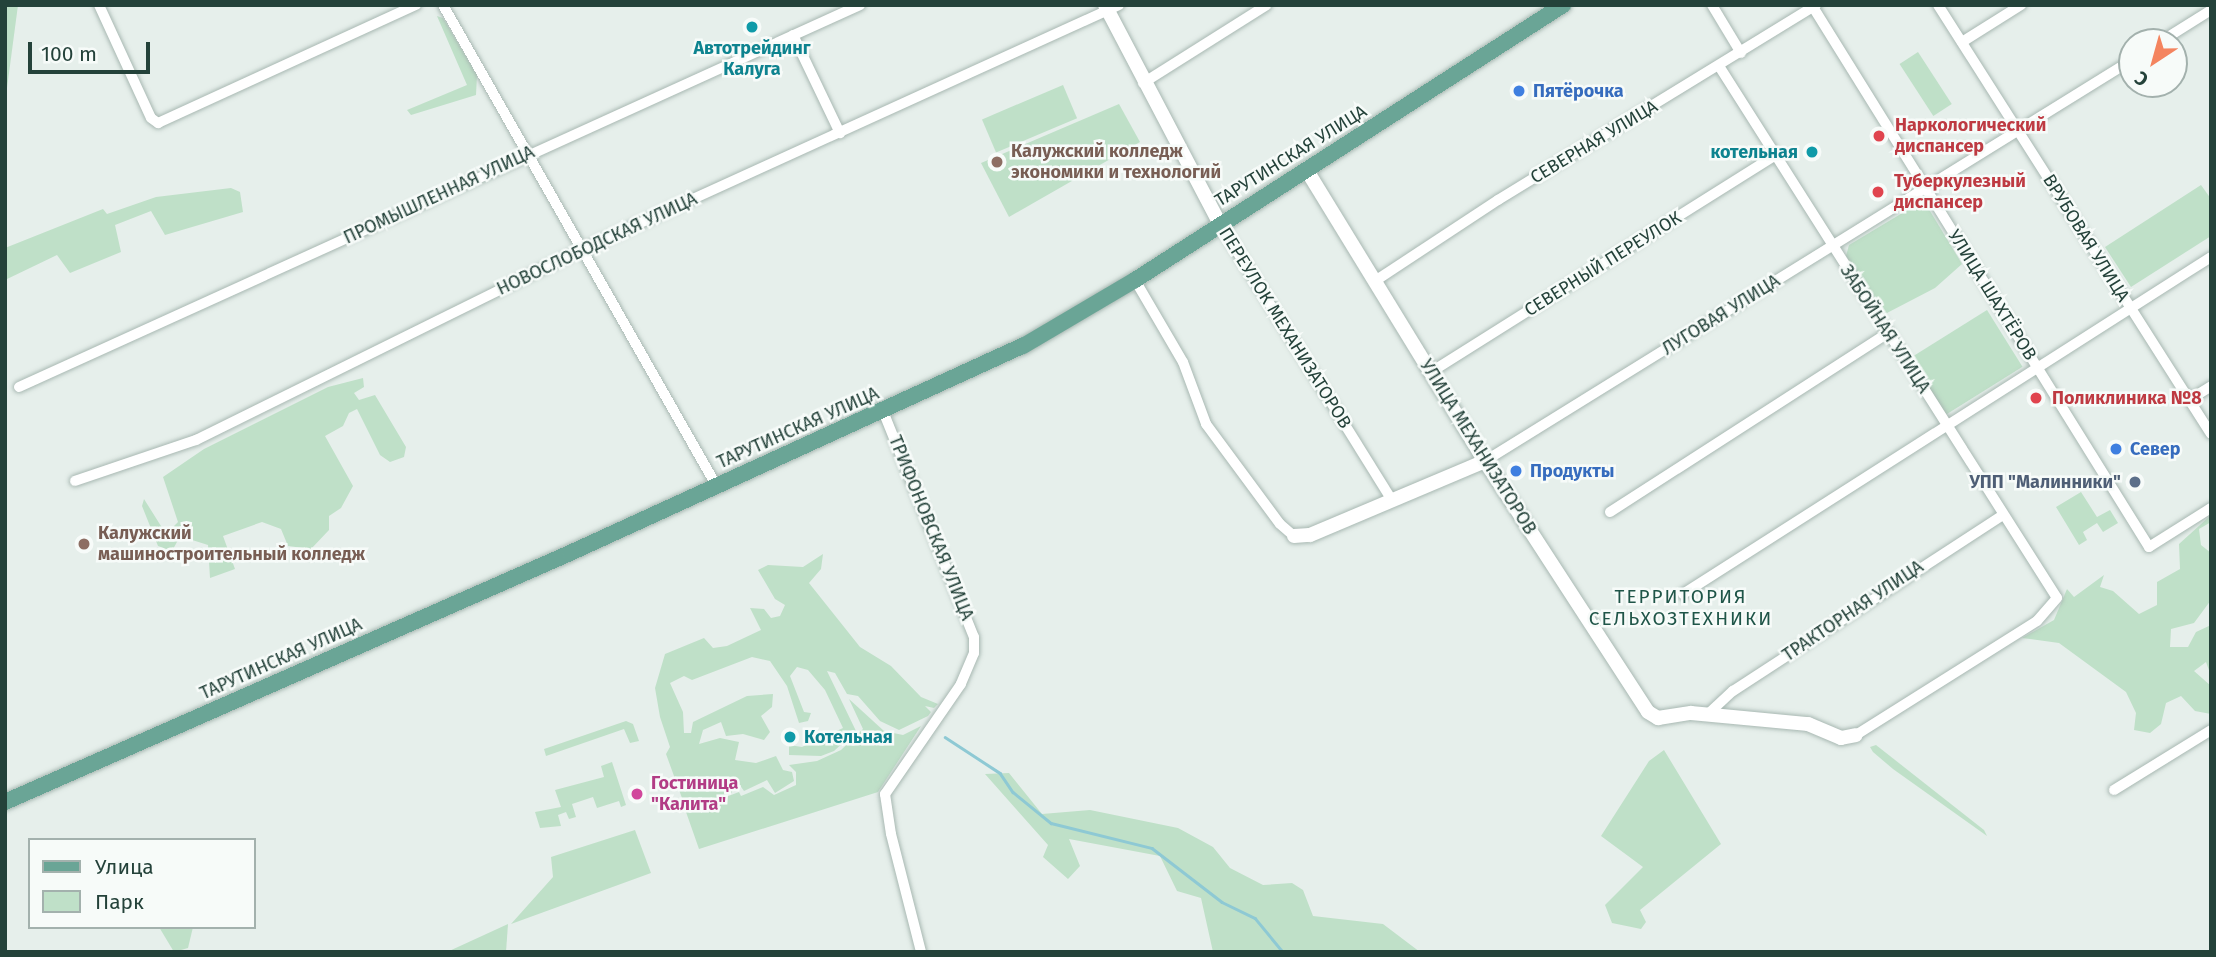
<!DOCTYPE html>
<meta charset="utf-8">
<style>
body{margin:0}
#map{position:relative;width:2216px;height:957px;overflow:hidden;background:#e6efeb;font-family:"Fira Sans",sans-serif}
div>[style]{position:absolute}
.green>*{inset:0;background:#bfe0c8;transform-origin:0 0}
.stream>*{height:2.5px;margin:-1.25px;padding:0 1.25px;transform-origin:1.25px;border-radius:1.25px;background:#8ec9d4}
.roads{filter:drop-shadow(0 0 2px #a8b8b2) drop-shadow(0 0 2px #a8b8b2)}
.street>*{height:10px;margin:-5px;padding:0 5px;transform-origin:5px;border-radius:5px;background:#fff}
.secondary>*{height:14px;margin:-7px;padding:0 7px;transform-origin:7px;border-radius:7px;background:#fff}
.primary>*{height:16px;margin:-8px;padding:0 8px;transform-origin:8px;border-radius:8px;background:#6aa596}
.dots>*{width:19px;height:19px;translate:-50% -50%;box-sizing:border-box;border:4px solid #f7fbf9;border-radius:50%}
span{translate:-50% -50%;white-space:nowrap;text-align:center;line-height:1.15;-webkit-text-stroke:5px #f7fbf9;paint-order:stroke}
.culture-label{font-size:18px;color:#0d838f;font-weight:700}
.right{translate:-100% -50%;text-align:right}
.left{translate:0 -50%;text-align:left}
.shop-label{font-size:18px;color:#366cbe;font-weight:700}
.health-label{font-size:18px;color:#be3a42;font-weight:700}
.street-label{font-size:18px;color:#24423a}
.education-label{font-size:18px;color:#785e54;font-weight:700}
.service-label{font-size:18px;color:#4e5e75;font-weight:700}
.hotel-label{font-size:18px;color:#b23c85;font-weight:700}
.neighbourhood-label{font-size:19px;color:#1f5548;letter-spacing:2px}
.frame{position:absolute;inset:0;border:7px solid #24423a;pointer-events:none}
.legend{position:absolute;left:28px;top:838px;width:228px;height:91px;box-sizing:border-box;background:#f7fbf9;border:2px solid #a3b1ad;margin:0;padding:9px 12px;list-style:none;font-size:21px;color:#24423a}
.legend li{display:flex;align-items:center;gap:14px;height:35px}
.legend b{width:35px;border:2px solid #a3b1ad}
.north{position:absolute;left:2118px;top:28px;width:70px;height:70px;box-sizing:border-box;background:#f7fbf9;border:2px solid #a3b1ad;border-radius:50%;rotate:216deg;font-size:19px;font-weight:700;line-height:28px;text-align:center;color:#24423a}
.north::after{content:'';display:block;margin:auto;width:24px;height:32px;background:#f4845f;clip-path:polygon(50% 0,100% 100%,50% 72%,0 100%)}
.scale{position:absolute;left:28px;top:42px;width:122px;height:32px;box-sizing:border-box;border:4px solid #24423a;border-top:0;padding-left:9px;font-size:21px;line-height:24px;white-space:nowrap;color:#24423a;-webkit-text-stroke:5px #f7fbf9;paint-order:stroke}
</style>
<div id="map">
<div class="green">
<div style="clip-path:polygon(5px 5px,18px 5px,5px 103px)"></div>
<div style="clip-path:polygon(437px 16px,443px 18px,477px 75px,476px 95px,411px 115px,407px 110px,467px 85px)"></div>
<div style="left:1918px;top:52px;width:62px;height:22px;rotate:57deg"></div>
<div style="left:1063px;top:85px;width:36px;height:88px;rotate:67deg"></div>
<div style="clip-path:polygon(1119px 104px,1140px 142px,1009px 217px,981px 163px)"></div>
<div style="clip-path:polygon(2201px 185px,2211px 199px,2211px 236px,2131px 287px,2105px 247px)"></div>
<div style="clip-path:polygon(231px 188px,240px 192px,243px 212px,165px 235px,151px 211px,115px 225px,121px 252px,70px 273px,57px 255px,5px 280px,5px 248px,103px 209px,107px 214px,156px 197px)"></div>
<div style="clip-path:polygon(1919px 203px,1927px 206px,1962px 264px,1935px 288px,1885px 314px,1846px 256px,1849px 245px)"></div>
<div style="left:1987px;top:310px;width:67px;height:90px;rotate:58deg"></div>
<div style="clip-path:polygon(363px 378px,364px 387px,354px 393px,359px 400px,375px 395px,406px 447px,404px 457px,390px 462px,380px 455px,357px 409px,349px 413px,343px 426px,325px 436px,353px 486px,341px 508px,329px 516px,329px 530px,311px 549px,288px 546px,281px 529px,262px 522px,223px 536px,235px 569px,210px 578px,208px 545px,189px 539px,183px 531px,172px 551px,158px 546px,142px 506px,144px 499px,166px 534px,178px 522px,163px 477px,204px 449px,328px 387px)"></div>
<div style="clip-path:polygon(2081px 492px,2097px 517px,2110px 510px,2118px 523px,2103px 532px,2097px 523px,2083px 532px,2087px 540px,2079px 545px,2056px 507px)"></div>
<div style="clip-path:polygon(2211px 515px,2211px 522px,2199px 529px,2201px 545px,2211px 553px,2211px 600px,2194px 623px,2171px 629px,2170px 647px,2188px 647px,2196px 632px,2211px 625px,2211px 676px,2206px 662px,2194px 671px,2211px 686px,2211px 714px,2195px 711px,2181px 696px,2166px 703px,2161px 724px,2150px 733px,2134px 730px,2136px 713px,2126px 692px,2059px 643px,2022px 638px,2054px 620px,2067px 589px,2074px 597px,2104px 575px,2100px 587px,2113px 591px,2139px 614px,2157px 605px,2157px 582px,2180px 569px,2179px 544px)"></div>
<div style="clip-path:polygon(823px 554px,821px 569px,809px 583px,860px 647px,891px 666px,921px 697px,938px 704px,934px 708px,925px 706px,931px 712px,928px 716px,899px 730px,880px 721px,858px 696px,847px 694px,835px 673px,827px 671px,856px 731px,834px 751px,821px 756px,789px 755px,789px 745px,802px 747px,843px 728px,825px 690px,808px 670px,797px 667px,790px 676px,804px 712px,811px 713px,808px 721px,799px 723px,787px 686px,770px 661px,752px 657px,692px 680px,684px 676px,670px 683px,683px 712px,684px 733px,691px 733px,693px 722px,747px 696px,773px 694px,772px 707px,761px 716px,770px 732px,764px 740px,743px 734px,726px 736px,721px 722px,703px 730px,699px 744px,720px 738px,739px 742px,735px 760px,756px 763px,776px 756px,783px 770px,792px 772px,794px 781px,775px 793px,767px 780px,744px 791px,739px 784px,731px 793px,691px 806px,682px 798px,666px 754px,670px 747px,660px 717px,655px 688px,665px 654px,704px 638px,713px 648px,727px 646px,761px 630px,750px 608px,764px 609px,771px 618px,780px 616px,785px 605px,775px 599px,758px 570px,768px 565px,803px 567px)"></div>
<div style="clip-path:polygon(849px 699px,884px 731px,903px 735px,921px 726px,878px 792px,699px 849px,686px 812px,739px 792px,741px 796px,763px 787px,774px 795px,796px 785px,796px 772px,789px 765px,817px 761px,841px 750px,863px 729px)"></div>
<div style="clip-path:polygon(626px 721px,633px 724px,639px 741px,630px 743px,624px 729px,546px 756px,544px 749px)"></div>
<div style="clip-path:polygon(1876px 745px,1984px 830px,1987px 836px,1893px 769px,1873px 752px,1870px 747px)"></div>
<div style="clip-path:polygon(1664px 750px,1721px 844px,1640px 910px,1646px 922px,1641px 929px,1612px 923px,1605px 905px,1643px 867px,1601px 836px,1649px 761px)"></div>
<div style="clip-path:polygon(612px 762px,626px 805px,621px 807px,619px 801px,597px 808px,593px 797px,572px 804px,576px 817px,569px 819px,566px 812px,558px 815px,561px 826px,540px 828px,535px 812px,561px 807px,555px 790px,604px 777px,601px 766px)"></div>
<div style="clip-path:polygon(1009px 773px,1042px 814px,1090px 810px,1178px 828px,1213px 847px,1230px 868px,1263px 885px,1292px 883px,1303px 890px,1313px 916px,1383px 924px,1420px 952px,1213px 952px,1201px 898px,1177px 891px,1160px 856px,1069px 839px,1080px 866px,1068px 879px,1043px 857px,1048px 845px,985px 774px)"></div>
<div style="clip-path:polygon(635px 830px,651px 873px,511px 924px,553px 877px,551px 857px)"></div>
<div style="clip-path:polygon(508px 924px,506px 952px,447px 952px)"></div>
<div style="clip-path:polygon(159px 927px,193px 927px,188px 948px,174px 952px)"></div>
</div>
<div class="stream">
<div style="left:945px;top:737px;width:66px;rotate:33.2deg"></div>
<div style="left:1000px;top:773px;width:23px;rotate:56deg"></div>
<div style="left:1013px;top:792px;width:49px;rotate:39.2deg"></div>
<div style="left:1051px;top:823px;width:104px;rotate:13.9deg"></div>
<div style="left:1152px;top:848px;width:88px;rotate:37.6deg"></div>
<div style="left:1222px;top:902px;width:37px;rotate:26deg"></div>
<div style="left:1255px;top:918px;width:44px;rotate:50.5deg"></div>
</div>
<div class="roads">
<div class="street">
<div style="left:99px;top:5px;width:124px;rotate:65.3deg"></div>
<div style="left:151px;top:118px;width:9px;rotate:36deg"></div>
<div style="left:158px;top:123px;width:284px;rotate:-24.6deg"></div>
<div style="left:443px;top:5px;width:552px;rotate:60.37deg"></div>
<div style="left:1712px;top:5px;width:56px;rotate:58.9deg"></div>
<div style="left:1938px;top:5px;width:508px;rotate:57.53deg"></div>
<div style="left:1813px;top:7px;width:636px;rotate:58.11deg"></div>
<div style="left:2149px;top:547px;width:73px;rotate:-32.2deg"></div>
<div style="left:793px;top:35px;width:109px;rotate:64.4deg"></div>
<div style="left:1962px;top:42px;width:70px;rotate:-32.1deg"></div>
<div style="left:2160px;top:42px;width:60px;rotate:-32.1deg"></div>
<div style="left:1719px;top:66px;width:630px;rotate:57.57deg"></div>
<div style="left:2057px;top:598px;width:30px;rotate:131deg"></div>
<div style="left:2037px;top:621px;width:214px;rotate:147.8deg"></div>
<div style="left:1143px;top:83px;width:146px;rotate:-32.2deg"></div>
<div style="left:1220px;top:224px;width:325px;rotate:58.1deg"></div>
<div style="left:1135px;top:280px;width:95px;rotate:59.7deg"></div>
<div style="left:1183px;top:362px;width:66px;rotate:69.6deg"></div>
<div style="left:1206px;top:424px;width:124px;rotate:53.5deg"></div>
<div style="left:1280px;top:524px;width:18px;rotate:41deg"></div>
<div style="left:1375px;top:281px;width:147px;rotate:-33.4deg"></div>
<div style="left:1498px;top:200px;width:373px;rotate:-31.5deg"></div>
<div style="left:1431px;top:372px;width:405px;rotate:-32.2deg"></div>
<div style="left:19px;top:387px;width:924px;rotate:-24.43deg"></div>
<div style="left:2189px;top:400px;width:26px;rotate:-32deg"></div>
<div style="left:883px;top:411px;width:244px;rotate:68.1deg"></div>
<div style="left:974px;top:637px;width:16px;rotate:90deg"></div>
<div style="left:974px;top:653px;width:34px;rotate:113deg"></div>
<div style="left:961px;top:684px;width:134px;rotate:124.6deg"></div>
<div style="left:885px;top:794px;width:40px;rotate:81.5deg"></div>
<div style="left:891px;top:834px;width:122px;rotate:75.7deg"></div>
<div style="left:1485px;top:461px;width:761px;rotate:-31.79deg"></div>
<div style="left:75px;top:481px;width:128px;rotate:-18.7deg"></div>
<div style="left:196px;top:440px;width:432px;rotate:-26.3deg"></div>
<div style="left:583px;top:249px;width:589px;rotate:-24.48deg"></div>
<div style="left:1610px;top:512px;width:331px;rotate:-32.8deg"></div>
<div style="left:1683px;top:594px;width:626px;rotate:-32.55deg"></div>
<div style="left:1708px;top:714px;width:34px;rotate:-43deg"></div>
<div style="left:1733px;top:691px;width:322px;rotate:-33.1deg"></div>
<div style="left:2114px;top:790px;width:114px;rotate:-31.7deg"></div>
</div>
<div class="secondary">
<div style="left:1105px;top:5px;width:247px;rotate:62.3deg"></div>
<div style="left:1306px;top:169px;width:342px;rotate:58.5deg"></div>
<div style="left:1485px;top:461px;width:299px;rotate:57deg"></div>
<div style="left:1648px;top:712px;width:12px;rotate:31deg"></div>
<div style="left:1658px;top:718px;width:33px;rotate:-9deg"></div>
<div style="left:1691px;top:713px;width:118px;rotate:5.4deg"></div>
<div style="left:1808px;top:724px;width:36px;rotate:23deg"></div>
<div style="left:1841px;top:738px;width:15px;rotate:-11deg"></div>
<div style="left:1294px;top:536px;width:16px;rotate:-4deg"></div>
<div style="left:1310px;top:535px;width:190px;rotate:-22.9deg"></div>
</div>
<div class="primary">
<div style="left:5px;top:802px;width:617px;rotate:-23.78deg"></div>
<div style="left:570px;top:553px;width:498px;rotate:-24.6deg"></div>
<div style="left:1023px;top:346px;width:130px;rotate:-30.5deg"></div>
<div style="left:1135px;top:280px;width:509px;rotate:-32.72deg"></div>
</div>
</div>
<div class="dots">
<div style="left:752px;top:27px;background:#0f9aa8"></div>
<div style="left:1519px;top:91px;background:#3f7fe0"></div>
<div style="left:1879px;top:136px;background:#e0444e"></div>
<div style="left:1812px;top:152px;background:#0f9aa8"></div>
<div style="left:997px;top:162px;background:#8d6e63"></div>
<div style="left:1878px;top:192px;background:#e0444e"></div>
<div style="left:2036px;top:398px;background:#e0444e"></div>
<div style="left:2116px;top:449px;background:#3f7fe0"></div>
<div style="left:1516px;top:471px;background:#3f7fe0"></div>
<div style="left:2135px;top:482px;background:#5c6f8a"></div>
<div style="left:84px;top:544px;background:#8d6e63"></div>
<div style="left:790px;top:737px;background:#0f9aa8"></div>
<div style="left:637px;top:794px;background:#d1479c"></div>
</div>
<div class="culture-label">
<span style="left:752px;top:59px">Автотрейдинг<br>Калуга</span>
<span class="right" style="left:1798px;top:152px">котельная</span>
<span class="left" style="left:804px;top:737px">Котельная</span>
</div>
<div class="shop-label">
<span class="left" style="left:1533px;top:91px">Пятёрочка</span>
<span class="left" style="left:2130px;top:449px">Север</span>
<span class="left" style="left:1530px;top:471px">Продукты</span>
</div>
<div class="health-label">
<span class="left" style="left:1895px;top:136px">Наркологический<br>диспансер</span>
<span class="left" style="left:1894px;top:192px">Туберкулезный<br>диспансер</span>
<span class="left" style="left:2052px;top:398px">Поликлиника №8</span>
</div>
<div class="street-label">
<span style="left:1594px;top:142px;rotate:-31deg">СЕВЕРНАЯ УЛИЦА</span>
<span style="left:1291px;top:156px;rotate:-32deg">ТАРУТИНСКАЯ УЛИЦА</span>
<span style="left:439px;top:195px;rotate:-25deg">ПРОМЫШЛЕННАЯ УЛИЦА</span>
<span style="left:2086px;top:238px;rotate:58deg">ВРУБОВАЯ УЛИЦА</span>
<span style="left:597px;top:244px;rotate:-25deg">НОВОСЛОБОДСКАЯ УЛИЦА</span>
<span style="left:1603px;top:264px;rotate:-32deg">СЕВЕРНЫЙ ПЕРЕУЛОК</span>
<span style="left:1992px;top:295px;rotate:58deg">УЛИЦА ШАХТЁРОВ</span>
<span style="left:1721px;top:315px;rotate:-32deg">ЛУГОВАЯ УЛИЦА</span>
<span style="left:1285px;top:328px;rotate:58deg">ПЕРЕУЛОК МЕХАНИЗАТОРОВ</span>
<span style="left:1885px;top:329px;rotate:57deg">ЗАБОЙНАЯ УЛИЦА</span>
<span style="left:798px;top:428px;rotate:-24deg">ТАРУТИНСКАЯ УЛИЦА</span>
<span style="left:1478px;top:447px;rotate:58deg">УЛИЦА МЕХАНИЗАТОРОВ</span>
<span style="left:931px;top:528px;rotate:68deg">ТРИФОНОВСКАЯ УЛИЦА</span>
<span style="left:1853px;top:611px;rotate:-34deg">ТРАКТОРНАЯ УЛИЦА</span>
<span style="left:281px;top:659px;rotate:-24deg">ТАРУТИНСКАЯ УЛИЦА</span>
</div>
<div class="education-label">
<span class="left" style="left:1011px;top:162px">Калужский колледж<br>экономики и технологий</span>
<span class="left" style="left:98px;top:544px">Калужский<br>машиностроительный колледж</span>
</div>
<div class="service-label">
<span class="right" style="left:2121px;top:482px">УПП "Малинники"</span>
</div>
<div class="hotel-label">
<span class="left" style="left:651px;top:794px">Гостиница<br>"Калита"</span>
</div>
<div class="neighbourhood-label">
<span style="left:1681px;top:608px">ТЕРРИТОРИЯ<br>СЕЛЬХОЗТЕХНИКИ</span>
</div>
<div class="frame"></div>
<ul class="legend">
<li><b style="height:9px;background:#6aa596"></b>Улица</li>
<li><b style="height:19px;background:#bfe0c8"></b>Парк</li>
</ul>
<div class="north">С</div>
<div class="scale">100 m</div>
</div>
